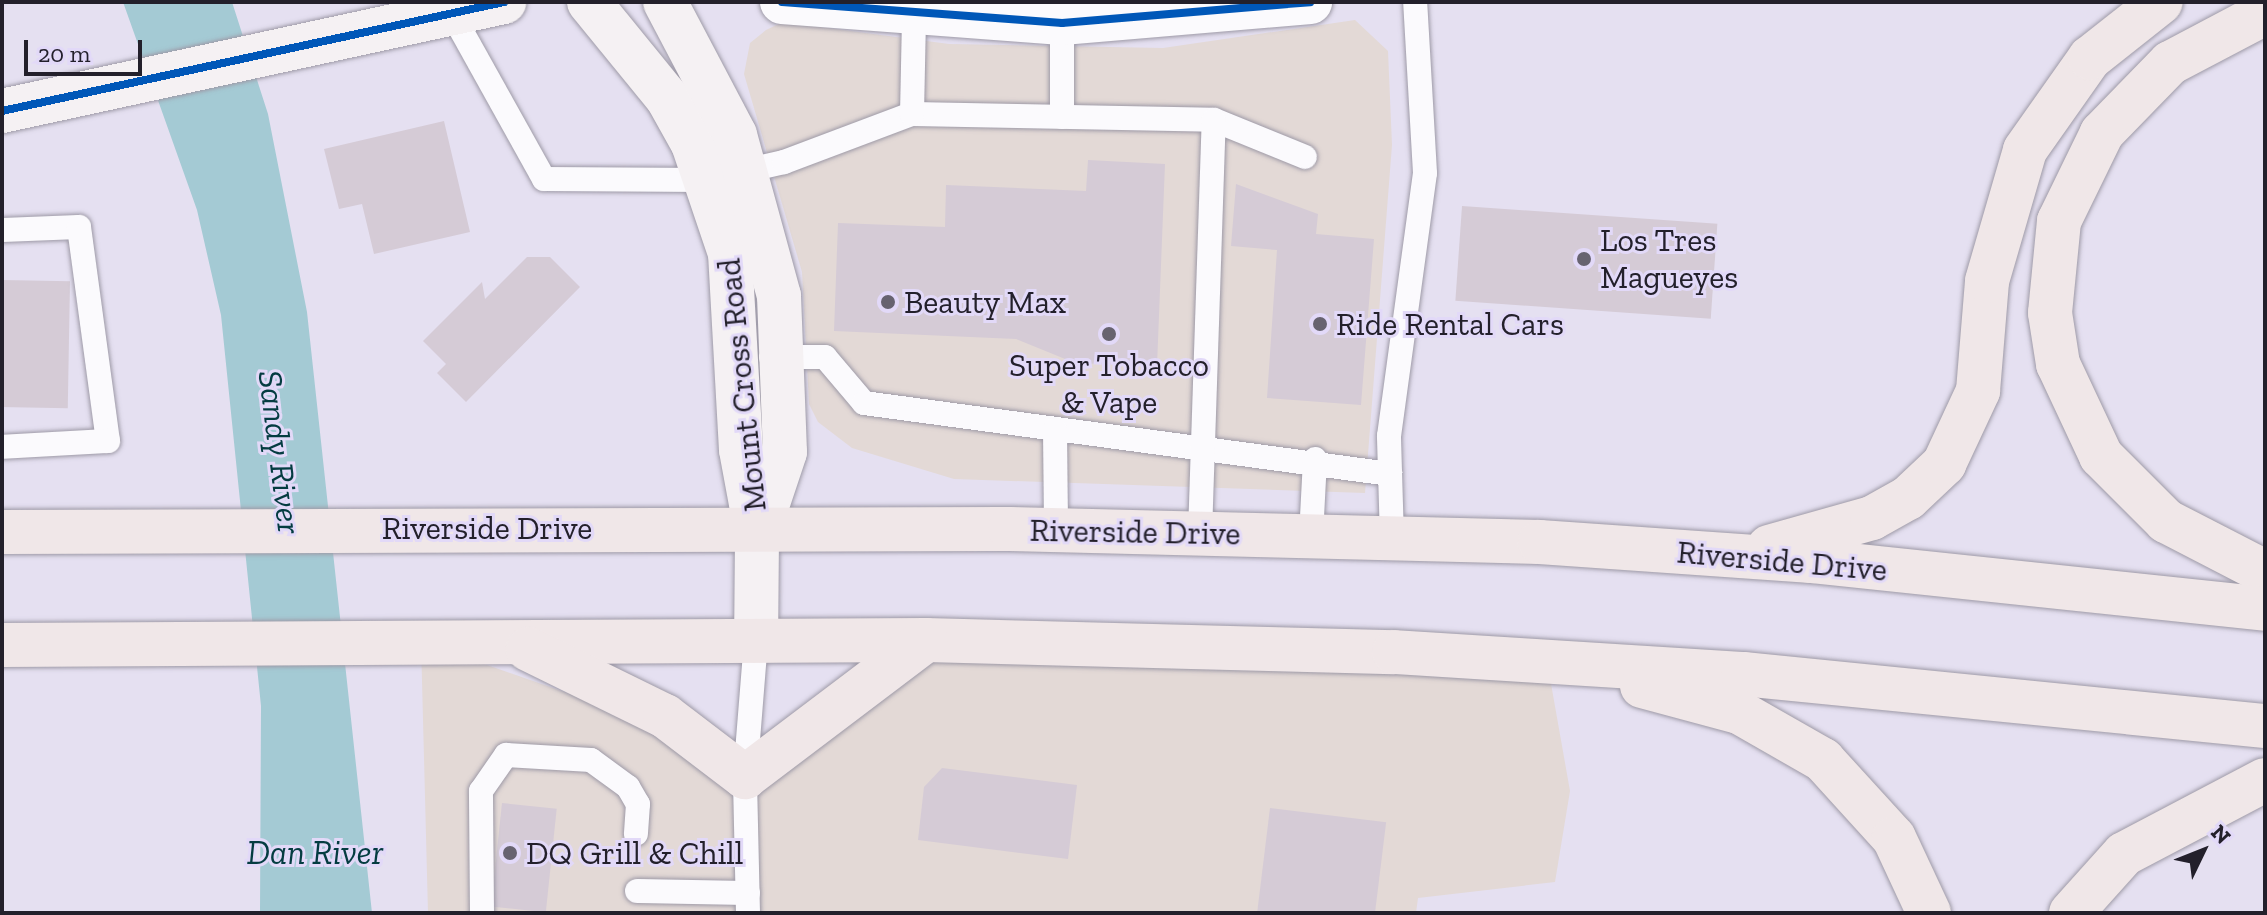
<!DOCTYPE html>
<style>
body{margin:0}
#map{position:relative;width:2267px;height:915px;overflow:hidden;background:#e5e0f1;font-family:"Zilla Slab",serif}
div>[style]{position:absolute}
.commercial>*{inset:0;background:#e3d9d6}
.water>*{inset:0;background:#a4cad4}
.building>*{inset:0;background:#d5cbd6;transform-origin:0 0}
.roads{filter:drop-shadow(0 0 2px #9e9aa7) drop-shadow(0 0 2px #9e9aa7)}
.lane>*{height:24px;margin:-12px;padding:0 12px;transform-origin:12px;border-radius:12px;background:#fbfafd}
.street>*{height:44px;margin:-22px;padding:0 22px;transform-origin:22px;border-radius:22px;background:#fbfafd}
.secondary>*{height:44px;margin:-22px;padding:0 22px;transform-origin:22px;border-radius:22px;background:#f5f1f3}
.primary>*{height:44px;margin:-22px;padding:0 22px;transform-origin:22px;border-radius:22px;background:#f0e7e8}
.cycleway>*{height:8px;margin:-4px;padding:0 4px;transform-origin:4px;border-radius:4px;background:#0057b8}
.dots>*{width:22px;height:22px;translate:-50% -50%;box-sizing:border-box;border:4px solid #e2d9f8;border-radius:50%}
span{translate:-50% -50%;white-space:nowrap;text-align:center;line-height:1.15;-webkit-text-stroke:6px #e2d9f8;paint-order:stroke}
.poi-label{font-size:32px;color:#23202b}
.left{translate:0 -50%;text-align:left}
.street-label{font-size:32px;color:#23202b}
.water-label{font-size:34px;color:#043c41;font-style:italic}
.frame{position:absolute;inset:0;border:4px solid #23202b;pointer-events:none}
.north{position:absolute;left:2163px;top:811px;width:80px;height:80px;-webkit-text-stroke:6px #e2d9f8;paint-order:stroke;rotate:47deg;font-size:22px;font-weight:700;line-height:32px;text-align:center;color:#23202b}
.north::after{content:'';display:block;margin:auto;width:28px;height:36px;background:#23202b;clip-path:polygon(50% 0,100% 100%,50% 72%,0 100%)}
.scale{position:absolute;left:24px;top:40px;width:118px;height:36px;box-sizing:border-box;border:4px solid #23202b;border-top:0;padding-left:10px;font-size:24px;line-height:28px;white-space:nowrap;color:#23202b;-webkit-text-stroke:6px #e2d9f8;paint-order:stroke}
</style>
<div id="map">
<div class="commercial">
<div style="clip-path:polygon(1355px 20px,1388px 51px,1392px 145px,1365px 493px,954px 479px,852px 448px,818px 422px,809px 404px,802px 272px,744px 74px,750px 43px,766px 30px,783px 22px,949px 44px,1163px 48px)"></div>
<div style="clip-path:polygon(926px 640px,1547px 661px,1570px 791px,1555px 882px,1418px 898px,1416px 913px,428px 913px,421px 642px,636px 717px,703px 764px,782px 745px)"></div>
</div>
<div class="water">
<div style="clip-path:polygon(123px 2px,232px 2px,268px 114px,307px 312px,372px 913px,260px 913px,261px 706px,221px 315px,197px 210px)"></div>
</div>
<div class="building">
<div style="clip-path:polygon(444px 121px,470px 232px,374px 254px,362px 204px,339px 209px,324px 149px)"></div>
<div style="clip-path:polygon(1088px 160px,1165px 164px,1157px 366px,1075px 363px,1016px 339px,834px 331px,838px 223px,945px 227px,946px 185px,1086px 191px)"></div>
<div style="clip-path:polygon(1236px 184px,1318px 214px,1316px 234px,1374px 239px,1361px 405px,1267px 398px,1277px 250px,1231px 246px)"></div>
<div style="left:1462px;top:206px;width:256px;height:95px;rotate:4deg"></div>
<div style="clip-path:polygon(527px 257px,550px 257px,580px 287px,466px 402px,437px 373px,446px 364px,423px 341px,482px 282px,485px 299px)"></div>
<div style="left:2px;top:280px;width:68px;height:127px;rotate:1deg"></div>
<div style="clip-path:polygon(942px 768px,1077px 785px,1068px 859px,918px 840px,924px 787px)"></div>
<div style="left:502px;top:803px;width:55px;height:104px;rotate:6deg"></div>
<div style="left:1270px;top:808px;width:117px;height:106px;rotate:7deg"></div>
</div>
<div class="roads">
<div class="lane">
<div style="left:451px;top:12px;width:191px;rotate:60.9deg"></div>
<div style="left:544px;top:179px;width:161px;rotate:0.4deg"></div>
<div style="left:705px;top:180px;width:81px;rotate:-12.8deg"></div>
<div style="left:784px;top:162px;width:137px;rotate:-20.6deg"></div>
<div style="left:912px;top:114px;width:302px;rotate:1.1deg"></div>
<div style="left:1214px;top:120px;width:98px;rotate:22.1deg"></div>
<div style="left:1062px;top:23px;width:94px;rotate:90deg"></div>
<div style="left:912px;top:114px;width:98px;rotate:-88.8deg"></div>
<div style="left:2px;top:230px;width:77px;rotate:-2.2deg"></div>
<div style="left:79px;top:227px;width:216px;rotate:82.3deg"></div>
<div style="left:108px;top:441px;width:106px;rotate:176.8deg"></div>
<div style="left:771px;top:357px;width:54px"></div>
<div style="left:825px;top:357px;width:60px;rotate:49.7deg"></div>
<div style="left:864px;top:403px;width:531px;rotate:7.69deg"></div>
<div style="left:1055px;top:430px;width:100px;rotate:89.4deg"></div>
<div style="left:1200px;top:534px;width:414px;rotate:-88.1deg"></div>
<div style="left:1311px;top:536px;width:77px;rotate:-87deg"></div>
<div style="left:1392px;top:539px;width:103px;rotate:-91.7deg"></div>
<div style="left:1389px;top:436px;width:265px;rotate:-82.2deg"></div>
<div style="left:1425px;top:173px;width:171px;rotate:-93.3deg"></div>
<div style="left:637px;top:891px;width:111px;rotate:1deg"></div>
<div style="left:482px;top:913px;width:122px;rotate:-90.5deg"></div>
<div style="left:481px;top:791px;width:44px;rotate:-55.2deg"></div>
<div style="left:506px;top:755px;width:85px;rotate:3.4deg"></div>
<div style="left:591px;top:760px;width:46px;rotate:36.1deg"></div>
<div style="left:628px;top:787px;width:20px;rotate:60deg"></div>
<div style="left:638px;top:804px;width:30px;rotate:94deg"></div>
<div style="left:748px;top:913px;width:136px;rotate:-91.3deg"></div>
<div style="left:745px;top:777px;width:136px;rotate:-85.4deg"></div>
</div>
<div class="street">
<div style="left:782px;top:2px;width:281px;rotate:4.3deg"></div>
<div style="left:1062px;top:23px;width:249px;rotate:-4.8deg"></div>
</div>
<div class="secondary">
<div style="left:589px;top:2px;width:125px;rotate:50.8deg"></div>
<div style="left:668px;top:99px;width:51px;rotate:60.9deg"></div>
<div style="left:693px;top:144px;width:115px;rotate:71.3deg"></div>
<div style="left:730px;top:253px;width:197px;rotate:86.8deg"></div>
<div style="left:741px;top:450px;width:87px;rotate:79.5deg"></div>
<div style="left:757px;top:536px;width:105px;rotate:90.5deg"></div>
<div style="left:665px;top:2px;width:150px;rotate:62.2deg"></div>
<div style="left:735px;top:135px;width:167px;rotate:74.7deg"></div>
<div style="left:779px;top:296px;width:156px;rotate:87.8deg"></div>
<div style="left:785px;top:452px;width:85px;rotate:108.4deg"></div>
<div style="left:2px;top:111px;width:514px;rotate:-12.25deg"></div>
</div>
<div class="primary">
<div style="left:2265px;top:13px;width:107px;rotate:152.2deg"></div>
<div style="left:2170px;top:63px;width:98px;rotate:134.2deg"></div>
<div style="left:2102px;top:133px;width:98px;rotate:116deg"></div>
<div style="left:2059px;top:221px;width:92px;rotate:95.6deg"></div>
<div style="left:2050px;top:313px;width:52px;rotate:81.1deg"></div>
<div style="left:2058px;top:364px;width:102px;rotate:64.9deg"></div>
<div style="left:2101px;top:456px;width:92px;rotate:45deg"></div>
<div style="left:2166px;top:521px;width:111px;rotate:27.3deg"></div>
<div style="left:2px;top:532px;width:1008px;rotate:-0.17deg"></div>
<div style="left:1010px;top:529px;width:530px;rotate:1.41deg"></div>
<div style="left:1540px;top:542px;width:272px;rotate:4deg"></div>
<div style="left:1811px;top:561px;width:457px;rotate:6deg"></div>
<div style="left:1769px;top:547px;width:107px;rotate:-15.7deg"></div>
<div style="left:1872px;top:518px;width:41px;rotate:-29.1deg"></div>
<div style="left:1908px;top:498px;width:50px;rotate:-43.4deg"></div>
<div style="left:1944px;top:464px;width:81px;rotate:-65deg"></div>
<div style="left:1978px;top:391px;width:110px;rotate:-85.3deg"></div>
<div style="left:1987px;top:281px;width:136px;rotate:-73.8deg"></div>
<div style="left:2025px;top:150px;width:113px;rotate:-54.8deg"></div>
<div style="left:2090px;top:58px;width:90px;rotate:-38.3deg"></div>
<div style="left:2px;top:645px;width:924px;rotate:-0.31deg"></div>
<div style="left:926px;top:640px;width:468px;rotate:1.5deg"></div>
<div style="left:1394px;top:652px;width:350px;rotate:3.6deg"></div>
<div style="left:1743px;top:674px;width:525px;rotate:5.69deg"></div>
<div style="left:528px;top:649px;width:153px;rotate:26.1deg"></div>
<div style="left:665px;top:716px;width:101px;rotate:37.3deg"></div>
<div style="left:745px;top:777px;width:227px;rotate:-37.1deg"></div>
<div style="left:1642px;top:686px;width:100px;rotate:15deg"></div>
<div style="left:1739px;top:712px;width:97px;rotate:29.7deg"></div>
<div style="left:1823px;top:760px;width:105px;rotate:47.7deg"></div>
<div style="left:1894px;top:838px;width:83px;rotate:65deg"></div>
<div style="left:2071px;top:913px;width:79px;rotate:-48.1deg"></div>
<div style="left:2124px;top:854px;width:159px;rotate:-27.7deg"></div>
</div>
</div>
<div class="cycleway">
<div style="left:782px;top:2px;width:281px;rotate:4.3deg"></div>
<div style="left:1062px;top:23px;width:249px;rotate:-4.8deg"></div>
<div style="left:2px;top:111px;width:514px;rotate:-12.25deg"></div>
</div>
<div class="dots">
<div style="left:1584px;top:259px;background:#676370"></div>
<div style="left:888px;top:302px;background:#676370"></div>
<div style="left:1320px;top:324px;background:#676370"></div>
<div style="left:1109px;top:334px;background:#676370"></div>
<div style="left:510px;top:853px;background:#676370"></div>
</div>
<div class="poi-label">
<span class="left" style="left:1600px;top:259px">Los Tres<br>Magueyes</span>
<span class="left" style="left:904px;top:302px">Beauty Max</span>
<span class="left" style="left:1336px;top:324px">Ride Rental Cars</span>
<span style="left:1109px;top:384px">Super Tobacco<br>&amp; Vape</span>
<span class="left" style="left:526px;top:853px">DQ Grill &amp; Chill</span>
</div>
<div class="street-label">
<span style="left:742px;top:385px;rotate:-96deg">Mount Cross Road</span>
<span style="left:487px;top:528px">Riverside Drive</span>
<span style="left:1135px;top:532px;rotate:1deg">Riverside Drive</span>
<span style="left:1782px;top:561px;rotate:5deg">Riverside Drive</span>
</div>
<div class="water-label">
<span style="left:280px;top:452px;rotate:83deg">Sandy River</span>
<span style="left:315px;top:853px">Dan River</span>
</div>
<div class="frame"></div>
<div class="north">N</div>
<div class="scale">20 m</div>
</div>
